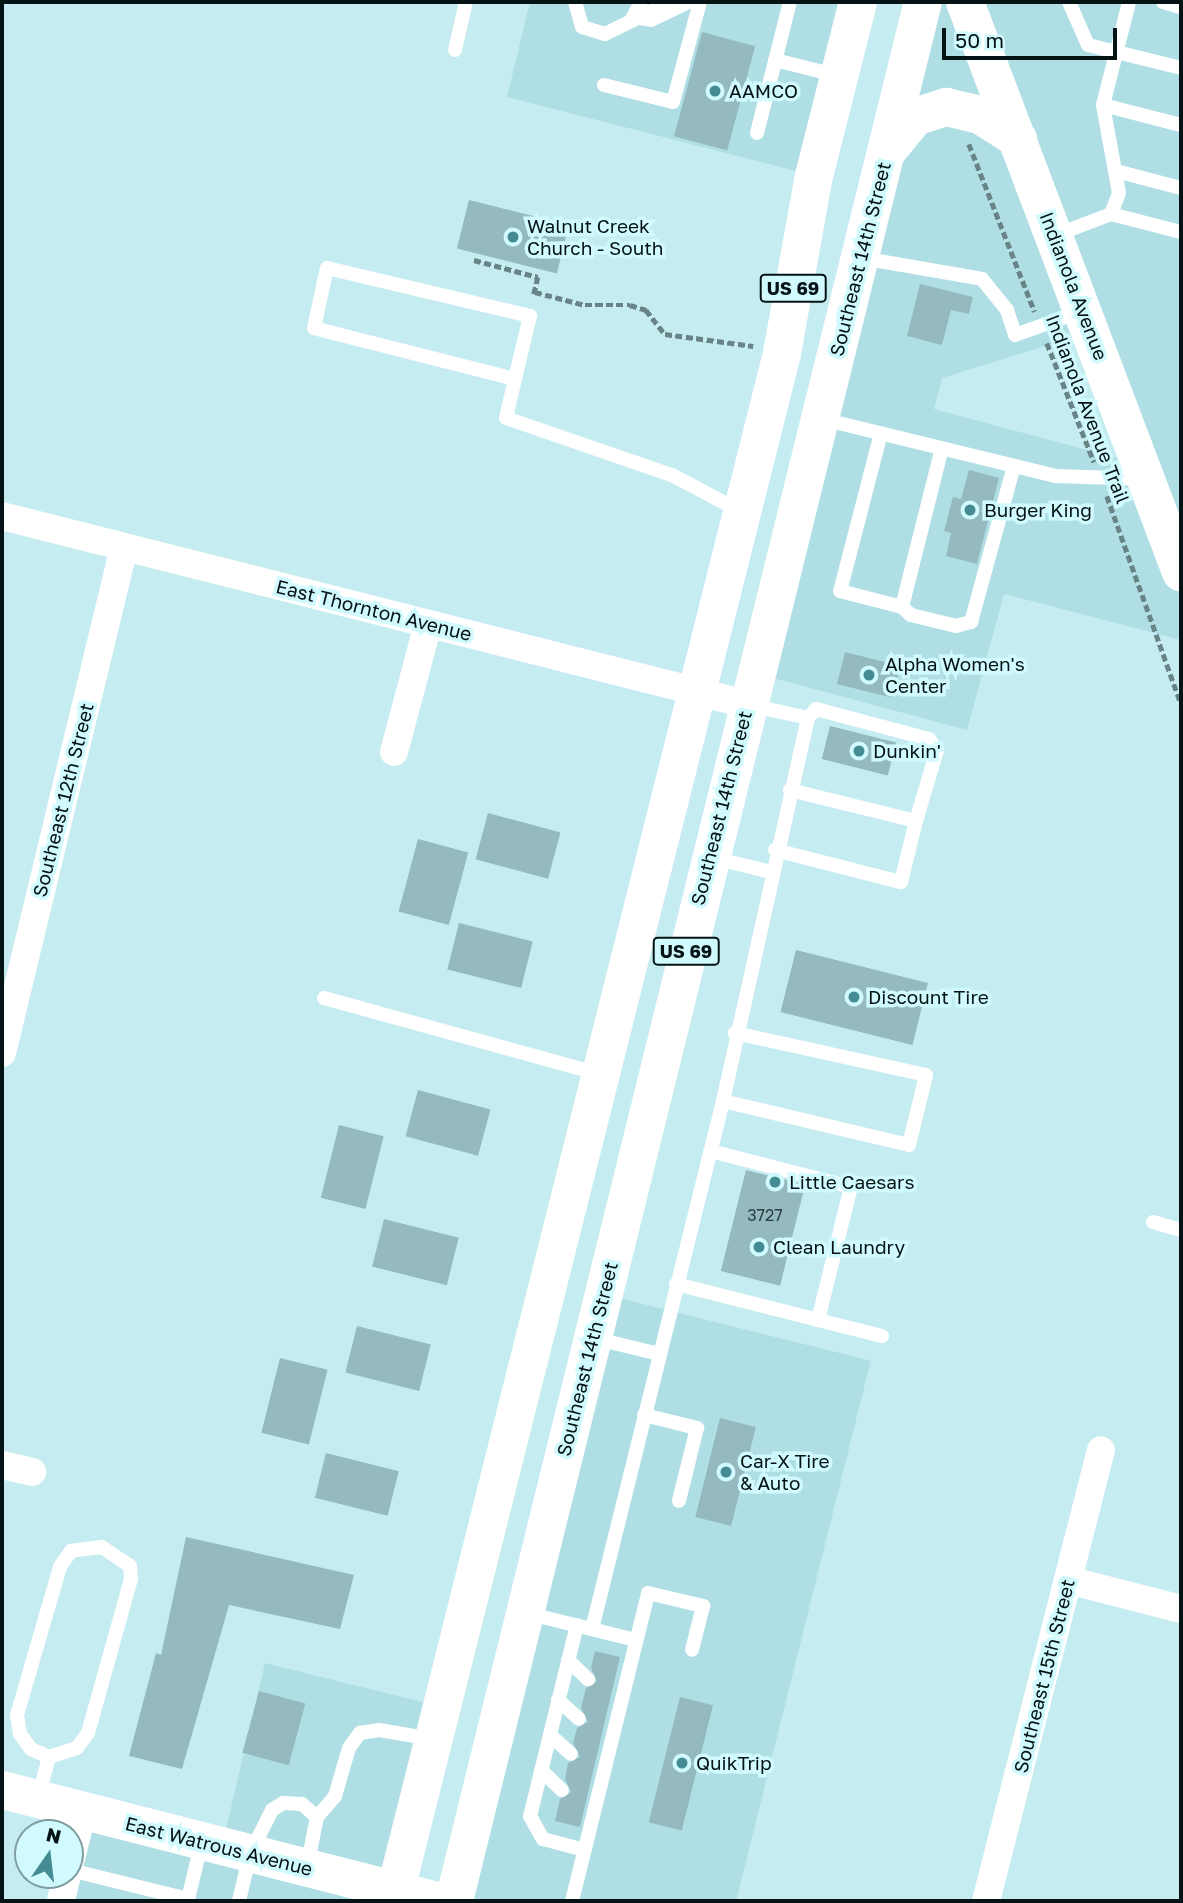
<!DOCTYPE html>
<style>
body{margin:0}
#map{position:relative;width:1183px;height:1903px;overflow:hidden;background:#c4ecf1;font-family:"Golos Text",sans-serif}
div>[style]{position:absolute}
.built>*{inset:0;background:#afdfe5;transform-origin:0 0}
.building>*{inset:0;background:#94babf;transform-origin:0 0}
.path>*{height:4.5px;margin-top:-2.25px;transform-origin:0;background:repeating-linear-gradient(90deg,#688487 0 7px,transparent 0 10.5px)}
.lane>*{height:14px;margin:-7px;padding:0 7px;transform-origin:7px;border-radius:7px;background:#fff}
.street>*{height:28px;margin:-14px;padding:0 14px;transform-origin:14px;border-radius:14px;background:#fff}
.secondary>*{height:38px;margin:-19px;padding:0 19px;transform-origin:19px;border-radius:19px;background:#fff}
.primary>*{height:38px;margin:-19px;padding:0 19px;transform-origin:19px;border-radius:19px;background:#fff}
.dots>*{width:19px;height:19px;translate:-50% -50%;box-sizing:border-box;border:4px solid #d1faff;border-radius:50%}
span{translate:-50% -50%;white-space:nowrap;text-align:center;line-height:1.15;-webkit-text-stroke:7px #d1faff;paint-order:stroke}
.number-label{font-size:16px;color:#293d40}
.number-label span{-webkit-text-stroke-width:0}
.shield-label span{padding:2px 5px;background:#d1faff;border:2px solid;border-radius:5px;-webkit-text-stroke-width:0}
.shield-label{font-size:18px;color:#051315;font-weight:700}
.poi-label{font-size:19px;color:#051315}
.left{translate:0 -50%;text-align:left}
.street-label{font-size:19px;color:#051315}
.frame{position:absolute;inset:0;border:4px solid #051315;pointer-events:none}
.north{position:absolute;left:14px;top:1819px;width:70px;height:70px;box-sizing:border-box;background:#d1faff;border:2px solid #7f9ea1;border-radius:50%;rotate:14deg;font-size:19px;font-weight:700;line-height:28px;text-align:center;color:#051315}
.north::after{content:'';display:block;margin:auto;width:24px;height:32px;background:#448b94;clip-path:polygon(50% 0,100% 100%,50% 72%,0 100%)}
.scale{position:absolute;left:942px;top:28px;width:175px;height:32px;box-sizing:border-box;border:4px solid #051315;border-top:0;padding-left:9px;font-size:21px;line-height:24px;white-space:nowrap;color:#051315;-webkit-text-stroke:5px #d1faff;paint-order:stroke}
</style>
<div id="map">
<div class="built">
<div style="clip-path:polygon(530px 2px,838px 2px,796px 171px,507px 97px)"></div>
<div style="clip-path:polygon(evenodd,922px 2px,1181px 2px,1181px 640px,1004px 594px,967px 730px,755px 673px,922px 2px,1091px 332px,1140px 464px,934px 409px,942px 378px,1091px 332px)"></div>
<div style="left:603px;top:1294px;width:276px;height:625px;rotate:14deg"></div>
<div style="clip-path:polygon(265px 1663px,442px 1707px,393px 1901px,61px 1901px,83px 1811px,222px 1846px)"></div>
</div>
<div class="building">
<div style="left:702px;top:32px;width:55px;height:108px;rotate:15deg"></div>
<div style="left:469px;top:200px;width:103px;height:50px;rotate:14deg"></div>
<div style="clip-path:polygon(920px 284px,973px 297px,969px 314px,951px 310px,942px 345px,907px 336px)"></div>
<div style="clip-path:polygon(969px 470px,999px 478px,977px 564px,946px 556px,951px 533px,944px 531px,953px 497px,961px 499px)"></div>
<div style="left:845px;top:652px;width:57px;height:33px;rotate:14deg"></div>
<div style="left:830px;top:726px;width:68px;height:34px;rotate:14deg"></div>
<div style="left:488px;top:813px;width:75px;height:48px;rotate:15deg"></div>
<div style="left:418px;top:839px;width:52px;height:75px;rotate:15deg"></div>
<div style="left:459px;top:923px;width:76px;height:48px;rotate:14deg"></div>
<div style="left:796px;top:950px;width:136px;height:64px;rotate:14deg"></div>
<div style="left:418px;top:1090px;width:75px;height:48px;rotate:15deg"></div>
<div style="left:339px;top:1125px;width:46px;height:75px;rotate:14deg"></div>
<div style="left:746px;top:1170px;width:61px;height:104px;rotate:14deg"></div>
<div style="left:384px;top:1219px;width:77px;height:49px;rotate:14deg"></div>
<div style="left:357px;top:1326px;width:76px;height:48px;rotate:14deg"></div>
<div style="left:280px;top:1358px;width:49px;height:77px;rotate:14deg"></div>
<div style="left:720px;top:1418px;width:37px;height:102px;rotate:14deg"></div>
<div style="left:326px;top:1453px;width:75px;height:46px;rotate:14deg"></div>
<div style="clip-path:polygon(186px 1537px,354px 1575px,340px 1629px,229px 1605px,182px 1769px,129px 1756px,156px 1653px,161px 1655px)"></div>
<div style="clip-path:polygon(595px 1651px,620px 1657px,580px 1827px,555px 1821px,560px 1799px,571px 1792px,565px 1779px,568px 1763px,580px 1757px,573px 1743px,577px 1728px,588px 1722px,581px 1708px,586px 1688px,597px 1681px,591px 1668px)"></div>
<div style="left:259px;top:1691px;width:48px;height:64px;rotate:15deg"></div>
<div style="left:680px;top:1697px;width:34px;height:129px;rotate:14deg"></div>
</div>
<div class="path">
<div style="left:969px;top:144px;width:180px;rotate:68.6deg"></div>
<div style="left:474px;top:260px;width:66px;rotate:14.9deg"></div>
<div style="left:538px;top:277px;width:18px;rotate:103deg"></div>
<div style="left:535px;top:292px;width:52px;rotate:14.6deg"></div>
<div style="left:585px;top:305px;width:45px"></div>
<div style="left:630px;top:305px;width:17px;rotate:17deg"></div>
<div style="left:646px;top:310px;width:31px;rotate:52deg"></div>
<div style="left:665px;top:334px;width:89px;rotate:7.8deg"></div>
<div style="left:1047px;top:343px;width:128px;rotate:68.4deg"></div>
<div style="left:1107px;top:496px;width:221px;rotate:70.4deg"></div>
</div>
<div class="lane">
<div style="left:575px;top:2px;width:26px;rotate:74deg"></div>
<div style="left:582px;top:27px;width:24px;rotate:17deg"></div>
<div style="left:605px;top:34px;width:72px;rotate:-26.2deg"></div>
<div style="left:641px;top:2px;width:17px;rotate:118deg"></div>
<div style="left:633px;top:17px;width:18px;rotate:9deg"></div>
<div style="left:651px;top:20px;width:41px;rotate:-25.9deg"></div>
<div style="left:1069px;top:2px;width:47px;rotate:66.2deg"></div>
<div style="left:1088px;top:45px;width:96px;rotate:13.9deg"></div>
<div style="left:1163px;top:2px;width:19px;rotate:16deg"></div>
<div style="left:455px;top:50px;width:49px;rotate:-77.1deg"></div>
<div style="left:775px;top:60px;width:66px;rotate:14deg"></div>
<div style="left:604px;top:85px;width:71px;rotate:13.8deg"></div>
<div style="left:673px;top:102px;width:104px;rotate:-74.9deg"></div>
<div style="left:1103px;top:105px;width:81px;rotate:14.4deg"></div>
<div style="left:757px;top:133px;width:135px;rotate:-75.9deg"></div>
<div style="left:1116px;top:171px;width:67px;rotate:14.7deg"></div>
<div style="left:1111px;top:214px;width:72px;rotate:14.4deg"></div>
<div style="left:1056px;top:235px;width:59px;rotate:-20.9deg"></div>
<div style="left:1111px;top:214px;width:22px;rotate:-69deg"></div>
<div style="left:1119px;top:193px;width:89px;rotate:-100.3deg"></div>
<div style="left:1103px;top:105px;width:106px;rotate:-75.8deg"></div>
<div style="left:862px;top:258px;width:122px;rotate:9.9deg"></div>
<div style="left:982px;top:279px;width:40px;rotate:51deg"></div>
<div style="left:1007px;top:310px;width:26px;rotate:72deg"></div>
<div style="left:1015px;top:335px;width:69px;rotate:-19.5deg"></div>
<div style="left:515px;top:379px;width:207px;rotate:-165.8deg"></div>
<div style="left:314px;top:328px;width:61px;rotate:-77.8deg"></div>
<div style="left:327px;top:268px;width:209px;rotate:13.3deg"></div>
<div style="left:530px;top:316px;width:65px;rotate:103.4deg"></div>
<div style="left:515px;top:379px;width:40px;rotate:103deg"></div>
<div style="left:506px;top:418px;width:176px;rotate:19deg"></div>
<div style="left:672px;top:475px;width:77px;rotate:27.9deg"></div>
<div style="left:822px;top:419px;width:241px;rotate:13.7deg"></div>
<div style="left:1056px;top:476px;width:89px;rotate:1.9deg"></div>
<div style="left:881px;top:433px;width:163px;rotate:104.5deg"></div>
<div style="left:840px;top:591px;width:64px;rotate:14.5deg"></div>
<div style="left:902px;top:607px;width:164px;rotate:-75.9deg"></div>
<div style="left:902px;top:607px;width:12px;rotate:42deg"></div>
<div style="left:911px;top:615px;width:46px;rotate:13.7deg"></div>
<div style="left:956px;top:626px;width:16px;rotate:-15deg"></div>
<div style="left:971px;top:622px;width:162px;rotate:-74.6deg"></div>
<div style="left:808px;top:718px;width:12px;rotate:-48deg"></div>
<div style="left:816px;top:709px;width:117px;rotate:14.9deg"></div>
<div style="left:929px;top:739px;width:14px;rotate:54deg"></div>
<div style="left:937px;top:750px;width:74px;rotate:106.5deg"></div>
<div style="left:775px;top:850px;width:130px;rotate:14.3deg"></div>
<div style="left:901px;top:882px;width:63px;rotate:-76.2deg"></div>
<div style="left:916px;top:821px;width:130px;rotate:-166.2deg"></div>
<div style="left:714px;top:858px;width:59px;rotate:13.8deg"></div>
<div style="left:324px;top:998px;width:285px;rotate:15.4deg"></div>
<div style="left:723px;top:1101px;width:191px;rotate:13.3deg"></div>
<div style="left:909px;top:1145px;width:72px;rotate:-76.3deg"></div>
<div style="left:926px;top:1075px;width:196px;rotate:-167.6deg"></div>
<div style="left:1153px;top:1222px;width:29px;rotate:16deg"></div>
<div style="left:676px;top:1284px;width:146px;rotate:14.2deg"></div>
<div style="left:818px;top:1320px;width:137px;rotate:-76.1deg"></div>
<div style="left:851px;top:1187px;width:145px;rotate:-165.6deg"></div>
<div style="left:818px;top:1320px;width:66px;rotate:14deg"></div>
<div style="left:593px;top:1338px;width:68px;rotate:13.6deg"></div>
<div style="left:644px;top:1415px;width:55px;rotate:13.8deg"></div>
<div style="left:697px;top:1428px;width:75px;rotate:103.9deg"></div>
<div style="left:526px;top:1613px;width:113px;rotate:13.8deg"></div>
<div style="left:577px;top:1625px;width:197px;rotate:103.8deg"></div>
<div style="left:530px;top:1816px;width:26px;rotate:61deg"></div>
<div style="left:543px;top:1839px;width:43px;rotate:14.7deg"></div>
<div style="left:592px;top:1629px;width:544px;rotate:-76.07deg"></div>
<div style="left:723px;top:1101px;width:392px;rotate:-77.5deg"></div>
<div style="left:808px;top:718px;width:59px;rotate:-167.4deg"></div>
<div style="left:568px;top:1660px;width:28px;rotate:44deg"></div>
<div style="left:558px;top:1700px;width:28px;rotate:42deg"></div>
<div style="left:550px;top:1735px;width:28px;rotate:42deg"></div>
<div style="left:541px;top:1770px;width:29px;rotate:44deg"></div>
<div style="left:38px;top:1798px;width:42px;rotate:-75deg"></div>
<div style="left:49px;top:1757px;width:29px;rotate:-18deg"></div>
<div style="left:77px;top:1748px;width:19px;rotate:-54deg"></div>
<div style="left:88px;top:1733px;width:160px;rotate:-74.4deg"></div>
<div style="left:131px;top:1579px;width:13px;rotate:-94deg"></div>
<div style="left:130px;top:1566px;width:34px;rotate:-146deg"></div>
<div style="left:102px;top:1547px;width:31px;rotate:173deg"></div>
<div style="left:71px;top:1551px;width:19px;rotate:125deg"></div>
<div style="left:60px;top:1567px;width:154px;rotate:106.2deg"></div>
<div style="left:17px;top:1715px;width:19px;rotate:81deg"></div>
<div style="left:20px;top:1734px;width:19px;rotate:54deg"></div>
<div style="left:31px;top:1749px;width:20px;rotate:24deg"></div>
<div style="left:317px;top:1817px;width:28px;rotate:-49deg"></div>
<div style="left:335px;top:1796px;width:50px;rotate:-73.7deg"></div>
<div style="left:349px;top:1748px;width:19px;rotate:-54deg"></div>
<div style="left:360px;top:1733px;width:19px;rotate:-9deg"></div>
<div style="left:379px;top:1730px;width:55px;rotate:9.5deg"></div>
<div style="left:70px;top:1870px;width:122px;rotate:13.8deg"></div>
<div style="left:188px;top:1899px;width:60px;rotate:-76.4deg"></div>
<div style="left:239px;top:1901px;width:48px;rotate:-76.8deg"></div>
<div style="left:250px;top:1854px;width:49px;rotate:-63.4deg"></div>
<div style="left:272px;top:1810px;width:13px;rotate:-32deg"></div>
<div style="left:283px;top:1803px;width:19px;rotate:3deg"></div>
<div style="left:302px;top:1804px;width:20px;rotate:41deg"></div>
<div style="left:317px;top:1817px;width:51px;rotate:101.3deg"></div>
<div style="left:572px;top:1901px;width:317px;rotate:-76.1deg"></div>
<div style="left:648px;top:1593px;width:57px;rotate:13.3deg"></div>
<div style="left:703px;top:1606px;width:45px;rotate:104deg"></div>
</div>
<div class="street">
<div style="left:2px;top:516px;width:767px;rotate:14.18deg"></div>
<div style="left:394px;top:752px;width:132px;rotate:-75.1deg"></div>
<div style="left:2px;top:1053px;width:520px;rotate:-76.44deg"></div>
<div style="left:2px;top:1465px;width:31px;rotate:13deg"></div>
<div style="left:1068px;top:1580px;width:117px;rotate:14.4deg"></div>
<div style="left:70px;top:1862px;width:53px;rotate:-75.7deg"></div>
<div style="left:61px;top:1901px;width:27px;rotate:-77deg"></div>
<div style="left:986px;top:1901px;width:465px;rotate:-75.7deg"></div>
</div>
<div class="secondary">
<div style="left:965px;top:2px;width:610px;rotate:69.25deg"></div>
<div style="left:2px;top:1790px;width:448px;rotate:14.3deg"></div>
</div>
<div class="primary">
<div style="left:889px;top:149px;width:41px;rotate:-50.9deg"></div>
<div style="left:915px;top:117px;width:33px;rotate:-18deg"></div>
<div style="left:946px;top:107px;width:35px;rotate:13deg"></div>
<div style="left:980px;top:115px;width:45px;rotate:32.3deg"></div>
<div style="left:393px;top:1901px;width:1596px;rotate:-75.89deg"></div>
<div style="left:782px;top:353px;width:176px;rotate:-79.8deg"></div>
<div style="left:813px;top:180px;width:184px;rotate:-75.8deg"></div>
<div style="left:454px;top:1901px;width:1956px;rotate:-76.13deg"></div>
</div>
<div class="dots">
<div style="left:715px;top:91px;background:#448b94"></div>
<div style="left:513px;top:237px;background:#448b94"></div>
<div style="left:970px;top:510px;background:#448b94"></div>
<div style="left:869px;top:675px;background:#448b94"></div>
<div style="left:859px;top:751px;background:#448b94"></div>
<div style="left:854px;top:997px;background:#448b94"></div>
<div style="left:775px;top:1182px;background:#448b94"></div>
<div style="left:759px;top:1247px;background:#448b94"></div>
<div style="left:726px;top:1472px;background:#448b94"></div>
<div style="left:682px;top:1763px;background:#448b94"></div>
</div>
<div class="number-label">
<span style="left:765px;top:1215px">3727</span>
</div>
<div class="shield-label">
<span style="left:793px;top:288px">US 69</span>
<span style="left:686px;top:951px">US 69</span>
</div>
<div class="poi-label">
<span class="left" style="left:729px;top:91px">AAMCO</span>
<span class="left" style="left:527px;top:237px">Walnut Creek<br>Church - South</span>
<span class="left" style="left:984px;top:510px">Burger King</span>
<span class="left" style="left:885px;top:675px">Alpha Women's<br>Center</span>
<span class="left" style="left:873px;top:751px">Dunkin'</span>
<span class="left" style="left:868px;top:997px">Discount Tire</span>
<span class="left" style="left:789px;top:1182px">Little Caesars</span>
<span class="left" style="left:773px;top:1247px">Clean Laundry</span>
<span class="left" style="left:740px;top:1472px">Car-X Tire<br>&amp; Auto</span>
<span class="left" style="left:696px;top:1763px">QuikTrip</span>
</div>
<div class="street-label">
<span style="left:860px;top:259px;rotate:-76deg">Southeast 14th Street</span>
<span style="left:1074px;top:286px;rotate:69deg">Indianola Avenue</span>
<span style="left:1088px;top:409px;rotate:69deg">Indianola Avenue Trail</span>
<span style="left:374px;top:610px;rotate:14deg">East Thornton Avenue</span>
<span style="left:63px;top:800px;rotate:-76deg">Southeast 12th Street</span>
<span style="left:721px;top:808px;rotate:-76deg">Southeast 14th Street</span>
<span style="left:587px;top:1359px;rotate:-76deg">Southeast 14th Street</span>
<span style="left:1044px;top:1676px;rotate:-76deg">Southeast 15th Street</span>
<span style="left:219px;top:1846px;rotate:14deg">East Watrous Avenue</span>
</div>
<div class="frame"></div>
<div class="north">N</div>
<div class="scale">50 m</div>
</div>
